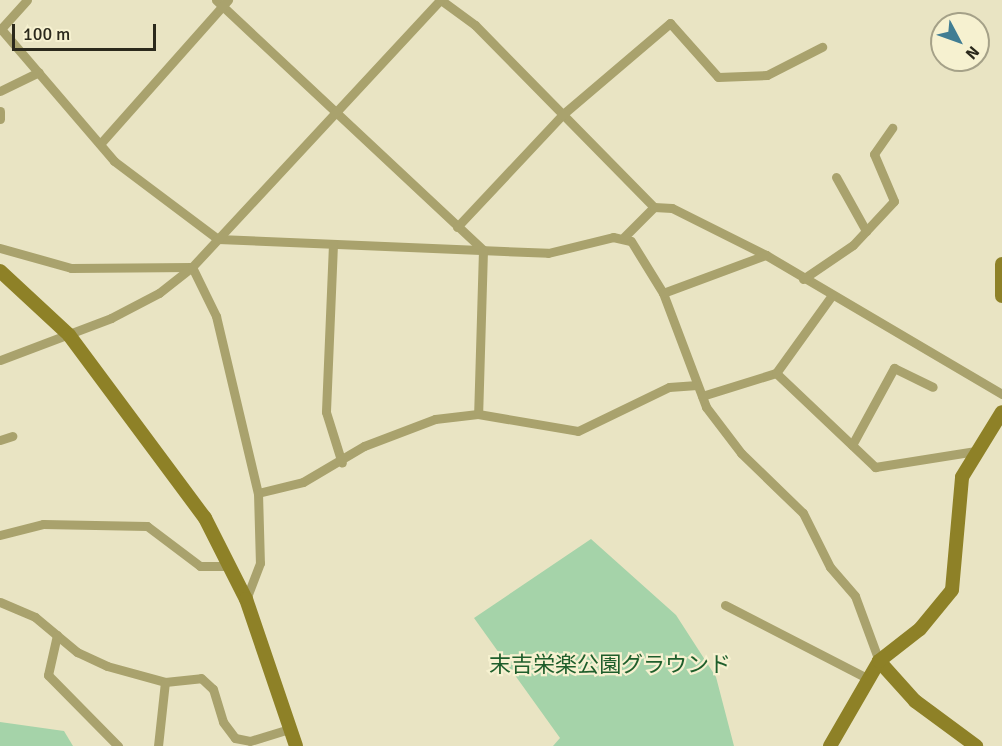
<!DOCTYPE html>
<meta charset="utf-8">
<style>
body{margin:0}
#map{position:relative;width:1002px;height:746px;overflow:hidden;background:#e9e4c3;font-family:Signika,"Noto Sans JP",sans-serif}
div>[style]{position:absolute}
.green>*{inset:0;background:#a5d3a9}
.street>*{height:9px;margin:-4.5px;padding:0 4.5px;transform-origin:4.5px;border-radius:4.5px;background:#a9a26d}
.secondary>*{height:14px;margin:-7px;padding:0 7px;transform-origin:7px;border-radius:7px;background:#8e8127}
span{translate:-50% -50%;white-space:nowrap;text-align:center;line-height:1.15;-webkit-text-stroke:4.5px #f6f1d0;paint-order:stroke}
.park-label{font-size:22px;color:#1e5e2b}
.north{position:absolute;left:930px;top:12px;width:60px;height:60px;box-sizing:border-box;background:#f6f1d0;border:2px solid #a5a188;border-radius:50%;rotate:131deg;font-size:16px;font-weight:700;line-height:24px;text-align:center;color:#2b291c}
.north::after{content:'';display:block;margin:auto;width:21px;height:27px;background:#407d93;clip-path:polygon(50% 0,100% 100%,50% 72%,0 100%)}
.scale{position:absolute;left:12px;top:24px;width:144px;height:27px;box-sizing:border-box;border:3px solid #2b291c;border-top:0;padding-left:8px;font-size:18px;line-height:21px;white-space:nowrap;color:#2b291c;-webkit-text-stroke:4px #f6f1d0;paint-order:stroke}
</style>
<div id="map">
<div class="green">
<div style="clip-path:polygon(591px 539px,676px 615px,716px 677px,734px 746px,553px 746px,560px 738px,474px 618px)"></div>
<div style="clip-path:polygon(0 722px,64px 731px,73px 746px,0 746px)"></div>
</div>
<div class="street">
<div style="left:27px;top:0;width:39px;rotate:132deg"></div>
<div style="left:1px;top:29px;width:174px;rotate:49.4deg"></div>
<div style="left:114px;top:161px;width:130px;rotate:36.9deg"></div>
<div style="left:218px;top:239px;width:330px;rotate:2.4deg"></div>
<div style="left:548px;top:253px;width:67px;rotate:-13.8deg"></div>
<div style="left:613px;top:237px;width:18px;rotate:13deg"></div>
<div style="left:631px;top:241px;width:61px;rotate:58.4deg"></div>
<div style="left:663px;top:293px;width:122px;rotate:69.3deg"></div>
<div style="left:706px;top:407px;width:58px;rotate:52.7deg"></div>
<div style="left:741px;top:453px;width:86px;rotate:44.1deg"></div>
<div style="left:803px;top:513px;width:60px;rotate:63.4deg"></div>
<div style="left:830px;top:567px;width:38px;rotate:49deg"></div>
<div style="left:855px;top:596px;width:69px;rotate:69.7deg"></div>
<div style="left:216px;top:0;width:366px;rotate:43.1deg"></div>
<div style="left:483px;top:250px;width:164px;rotate:91.7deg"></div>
<div style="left:441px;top:0;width:42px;rotate:36.3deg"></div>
<div style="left:475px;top:25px;width:255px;rotate:45.5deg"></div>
<div style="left:0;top:91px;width:43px;rotate:-26deg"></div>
<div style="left:0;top:111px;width:8px;rotate:90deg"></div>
<div style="left:100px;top:144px;width:193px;rotate:-48.4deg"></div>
<div style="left:836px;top:177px;width:62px;rotate:60.9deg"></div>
<div style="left:457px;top:227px;width:154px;rotate:-46.8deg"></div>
<div style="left:562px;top:115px;width:142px;rotate:-40.4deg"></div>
<div style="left:670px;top:23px;width:72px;rotate:48.4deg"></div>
<div style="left:718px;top:77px;width:49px;rotate:-2.3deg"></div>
<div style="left:767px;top:75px;width:62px;rotate:-27deg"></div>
<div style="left:624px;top:237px;width:42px;rotate:-45deg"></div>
<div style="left:654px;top:207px;width:18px;rotate:3deg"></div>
<div style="left:672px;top:208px;width:105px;rotate:26.6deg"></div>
<div style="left:766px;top:255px;width:274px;rotate:30.5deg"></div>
<div style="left:333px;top:244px;width:168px;rotate:92.4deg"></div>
<div style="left:326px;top:412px;width:53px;rotate:72.6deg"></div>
<div style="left:0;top:248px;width:74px;rotate:15.7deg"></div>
<div style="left:71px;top:268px;width:121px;rotate:-0.5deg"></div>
<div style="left:192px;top:267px;width:55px;rotate:63.9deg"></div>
<div style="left:216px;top:316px;width:182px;rotate:76.7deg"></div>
<div style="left:258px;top:493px;width:70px;rotate:88.4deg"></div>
<div style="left:260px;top:563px;width:39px;rotate:111deg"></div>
<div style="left:803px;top:279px;width:60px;rotate:-34.2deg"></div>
<div style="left:853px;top:245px;width:60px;rotate:-47deg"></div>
<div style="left:894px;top:201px;width:51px;rotate:-113.1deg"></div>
<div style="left:874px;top:154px;width:32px;rotate:-55deg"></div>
<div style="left:663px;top:293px;width:110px;rotate:-20.3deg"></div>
<div style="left:0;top:360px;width:119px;rotate:-20.7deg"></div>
<div style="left:111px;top:318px;width:54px;rotate:-27.5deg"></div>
<div style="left:159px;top:293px;width:42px;rotate:-38.2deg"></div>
<div style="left:192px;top:267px;width:364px;rotate:-47.1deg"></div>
<div style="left:776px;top:373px;width:137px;rotate:43.5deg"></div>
<div style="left:875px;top:467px;width:102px;rotate:-9deg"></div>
<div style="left:702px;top:396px;width:77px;rotate:-17.3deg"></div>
<div style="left:776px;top:373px;width:96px;rotate:-54.3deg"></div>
<div style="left:0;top:440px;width:13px;rotate:-18deg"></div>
<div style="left:852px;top:445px;width:88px;rotate:-61.4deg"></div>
<div style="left:894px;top:368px;width:43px;rotate:26deg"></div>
<div style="left:258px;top:493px;width:46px;rotate:-13.7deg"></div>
<div style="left:303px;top:482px;width:71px;rotate:-30.5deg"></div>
<div style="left:364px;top:446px;width:76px;rotate:-20.8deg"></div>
<div style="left:435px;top:419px;width:43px;rotate:-6.6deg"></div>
<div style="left:478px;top:414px;width:101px;rotate:9.6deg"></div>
<div style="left:578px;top:431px;width:101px;rotate:-25.8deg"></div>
<div style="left:669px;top:387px;width:28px;rotate:-4deg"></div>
<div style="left:0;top:535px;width:44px;rotate:-14.3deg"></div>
<div style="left:43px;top:524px;width:104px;rotate:1.1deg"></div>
<div style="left:147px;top:526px;width:66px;rotate:37deg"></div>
<div style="left:200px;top:566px;width:30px"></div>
<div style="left:0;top:602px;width:38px;rotate:23deg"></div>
<div style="left:35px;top:617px;width:55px;rotate:39.8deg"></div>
<div style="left:77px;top:652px;width:33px;rotate:25deg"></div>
<div style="left:107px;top:666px;width:60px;rotate:15.4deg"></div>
<div style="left:165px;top:682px;width:36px;rotate:-6deg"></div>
<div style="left:201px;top:678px;width:16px;rotate:43deg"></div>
<div style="left:213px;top:689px;width:34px;rotate:73deg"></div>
<div style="left:223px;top:722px;width:20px;rotate:53deg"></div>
<div style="left:235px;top:738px;width:15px;rotate:11deg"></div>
<div style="left:250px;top:741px;width:41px;rotate:-17.1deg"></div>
<div style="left:725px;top:605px;width:160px;rotate:27.2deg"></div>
<div style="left:57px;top:635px;width:41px;rotate:102.7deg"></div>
<div style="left:48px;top:675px;width:100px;rotate:45.4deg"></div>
<div style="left:158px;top:746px;width:64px;rotate:-83.8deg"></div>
</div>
<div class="secondary">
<div style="left:1002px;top:264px;width:32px;rotate:90deg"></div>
<div style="left:0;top:271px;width:94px;rotate:42.8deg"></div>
<div style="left:69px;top:335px;width:228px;rotate:53.4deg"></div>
<div style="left:205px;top:518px;width:91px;rotate:63.2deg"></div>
<div style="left:246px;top:599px;width:155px;rotate:71.2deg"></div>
<div style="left:879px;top:661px;width:54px;rotate:48deg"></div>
<div style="left:915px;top:701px;width:76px;rotate:36.4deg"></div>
<div style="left:830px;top:746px;width:98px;rotate:-60deg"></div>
<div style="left:879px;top:661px;width:52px;rotate:-38deg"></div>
<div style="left:920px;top:629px;width:50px;rotate:-50.6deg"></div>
<div style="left:952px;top:590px;width:113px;rotate:-84.9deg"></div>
<div style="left:962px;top:477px;width:76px;rotate:-58.4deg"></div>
</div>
<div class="park-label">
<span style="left:610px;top:665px">末吉栄楽公園グラウンド</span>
</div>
<div class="north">N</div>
<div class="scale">100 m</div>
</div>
